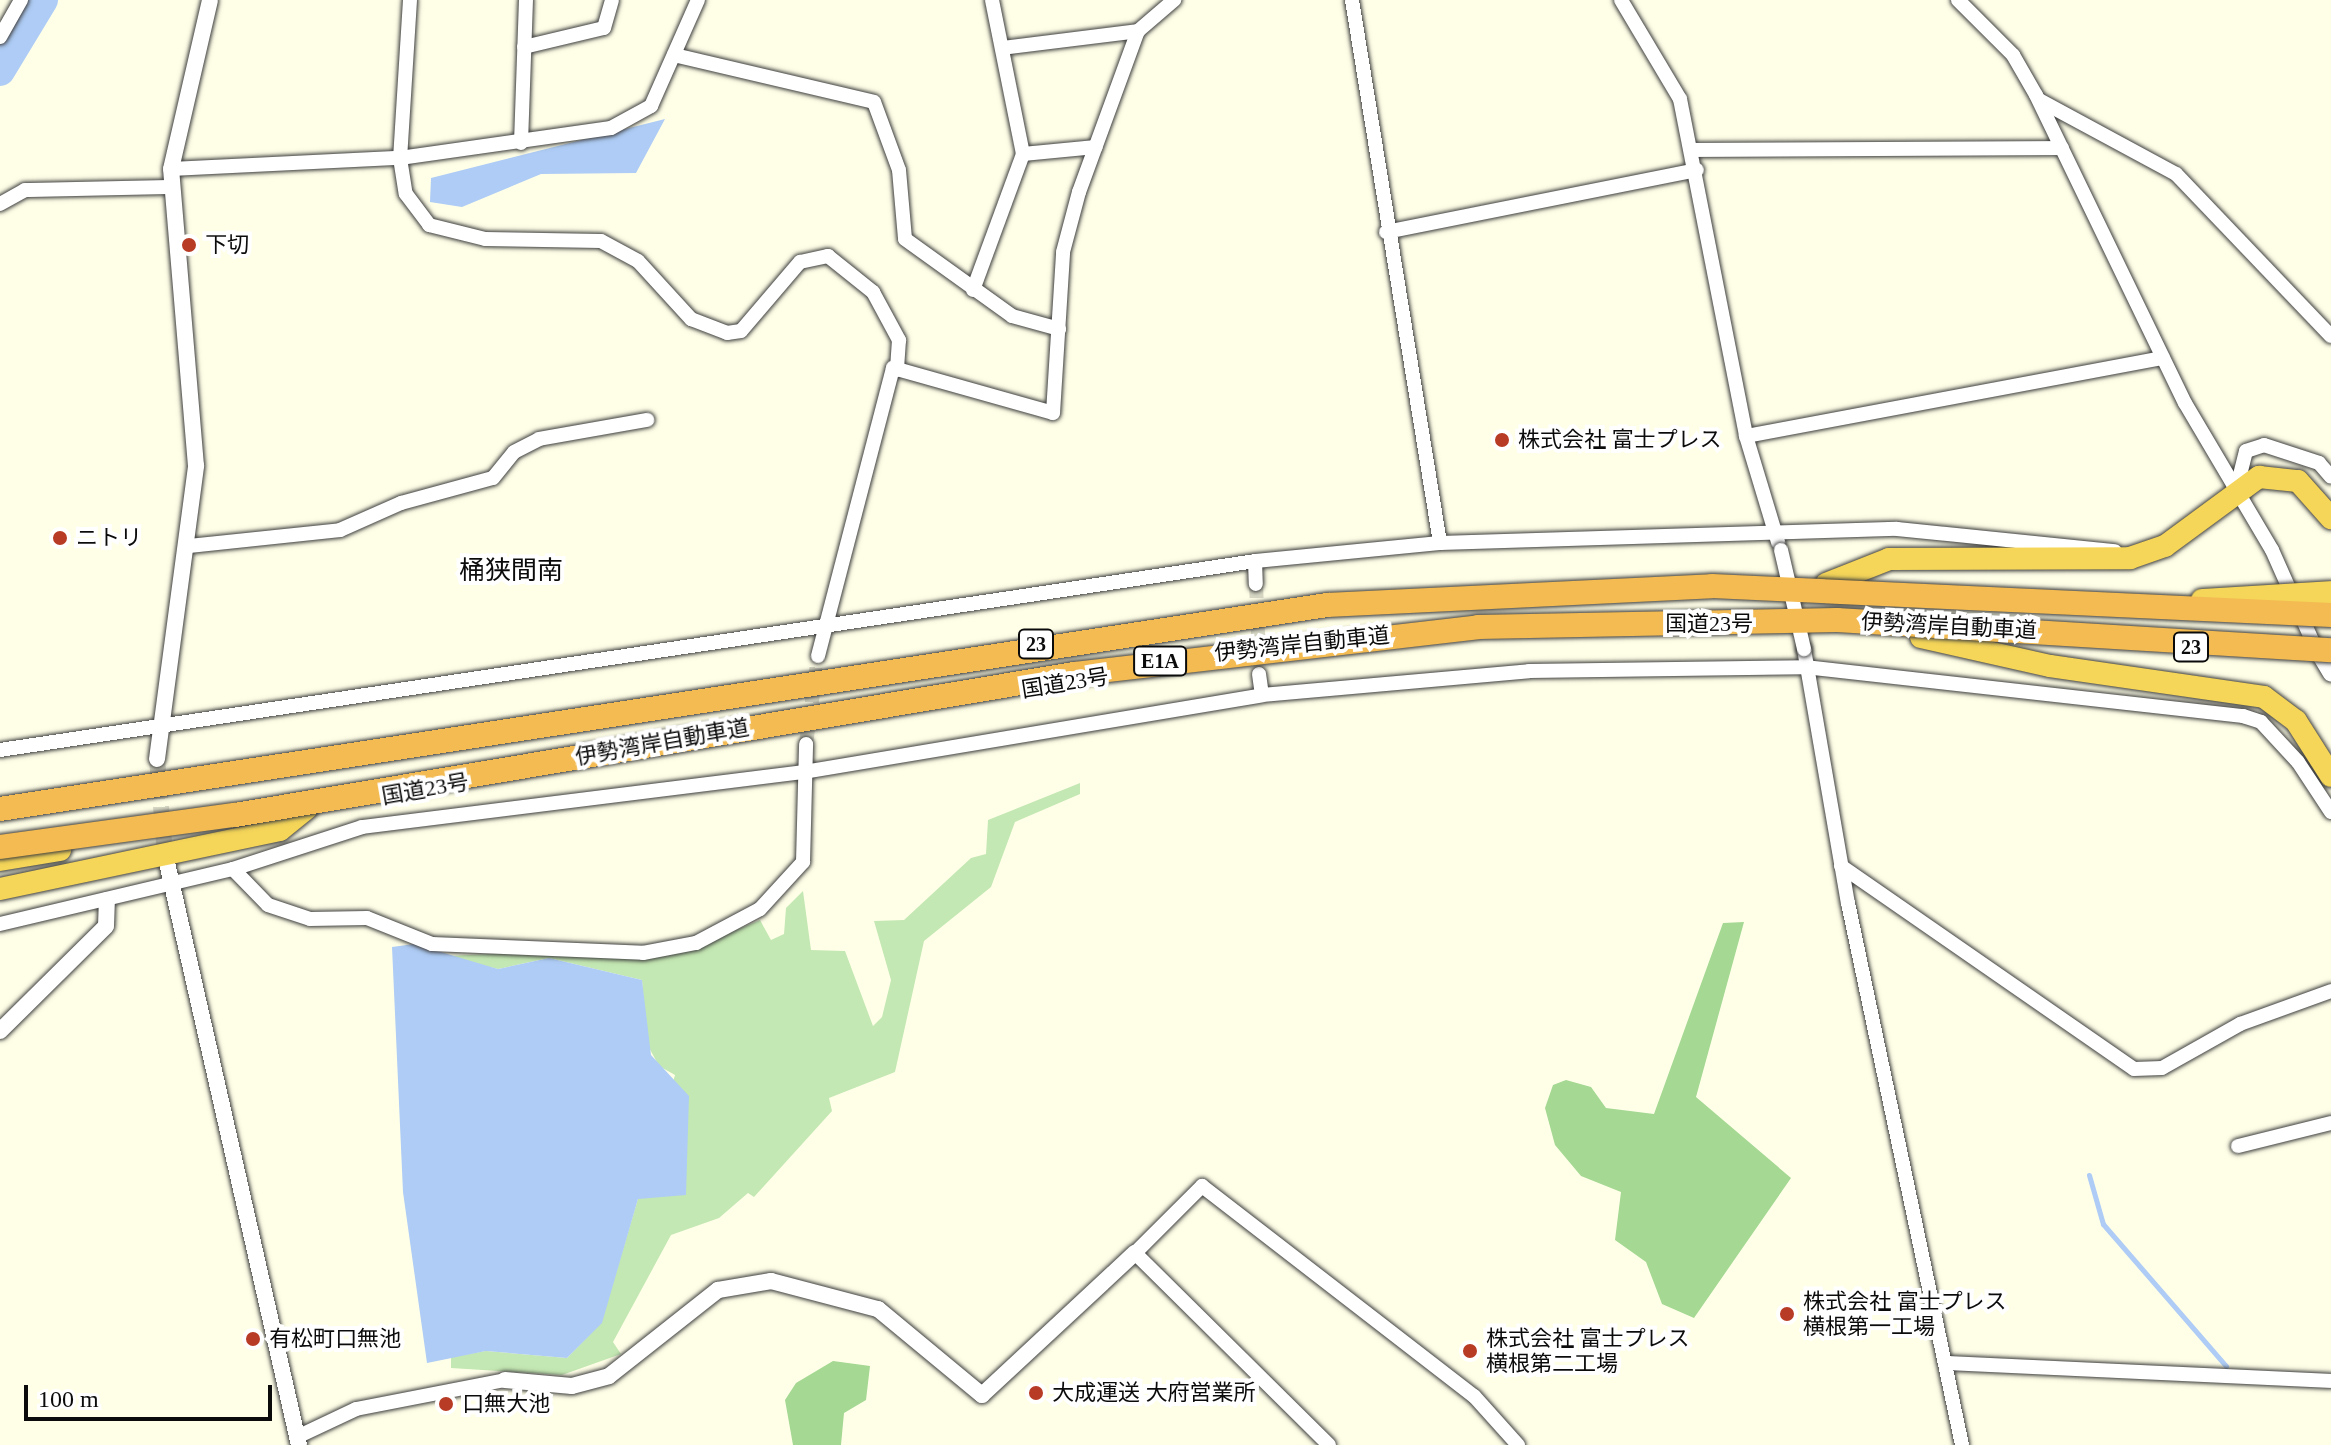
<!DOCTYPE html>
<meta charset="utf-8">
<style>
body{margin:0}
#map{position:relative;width:2331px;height:1445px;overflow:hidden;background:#ffffe8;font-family:"Times New Roman","Noto Sans JP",serif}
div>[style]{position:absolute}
.green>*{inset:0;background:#c4e8b3}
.forest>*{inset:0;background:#a4d893}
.water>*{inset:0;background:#aeccf5}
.stream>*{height:5px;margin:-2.5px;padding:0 2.5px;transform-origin:2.5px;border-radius:2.5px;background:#aeccf5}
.river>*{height:30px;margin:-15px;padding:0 15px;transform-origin:15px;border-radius:15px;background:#aeccf5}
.minor-tunnel>*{height:14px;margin-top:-7px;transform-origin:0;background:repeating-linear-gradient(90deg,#dadac7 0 14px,transparent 0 21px)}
.tertiary-tunnel>*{height:16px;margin-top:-8px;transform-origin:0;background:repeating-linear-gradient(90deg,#dadac7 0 16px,transparent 0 24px)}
.roads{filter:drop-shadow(0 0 2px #3e3e3e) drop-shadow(0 0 2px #3e3e3e)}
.minor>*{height:14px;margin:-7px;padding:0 7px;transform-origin:7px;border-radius:7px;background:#fff}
.tertiary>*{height:16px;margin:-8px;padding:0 8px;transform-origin:8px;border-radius:8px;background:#fff}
.trunk>*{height:22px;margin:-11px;padding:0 11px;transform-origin:11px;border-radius:11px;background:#f5d659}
.bridges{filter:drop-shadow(0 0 2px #3e3e3e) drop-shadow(0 0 2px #3e3e3e)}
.minor-bridge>*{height:14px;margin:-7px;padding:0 7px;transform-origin:7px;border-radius:7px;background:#fff}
.trunk-bridge>*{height:22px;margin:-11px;padding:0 11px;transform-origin:11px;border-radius:11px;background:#f5d659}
.motorway-bridge>*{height:24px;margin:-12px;padding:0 12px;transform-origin:12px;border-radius:12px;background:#f3bb52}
.dots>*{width:22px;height:22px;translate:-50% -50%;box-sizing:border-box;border:4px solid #fff;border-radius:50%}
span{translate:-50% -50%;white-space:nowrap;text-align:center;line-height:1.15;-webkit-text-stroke:8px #fff;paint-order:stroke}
.shield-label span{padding:2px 6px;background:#fff;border:2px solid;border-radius:6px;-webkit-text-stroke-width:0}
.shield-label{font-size:20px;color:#0b0b0b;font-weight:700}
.poi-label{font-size:22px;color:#0b0b0b}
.left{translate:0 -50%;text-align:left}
.street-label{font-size:22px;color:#0b0b0b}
.quarter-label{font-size:26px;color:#0b0b0b}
.scale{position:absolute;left:24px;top:1385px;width:248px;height:36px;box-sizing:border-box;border:4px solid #0b0b0b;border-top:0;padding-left:10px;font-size:24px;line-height:28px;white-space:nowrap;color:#0b0b0b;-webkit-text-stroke:6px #fff;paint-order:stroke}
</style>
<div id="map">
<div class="green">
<div style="clip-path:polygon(1080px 783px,1080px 794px,1015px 822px,991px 887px,924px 941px,895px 1072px,829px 1098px,832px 1111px,754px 1197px,748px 1193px,719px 1218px,671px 1235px,613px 1342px,621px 1354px,562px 1375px,451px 1368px,451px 1357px,486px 1351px,567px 1358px,601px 1323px,675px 1075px,659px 1066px,647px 1044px,642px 980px,549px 958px,498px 969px,447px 956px,703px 944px,760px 920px,771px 940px,784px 934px,786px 908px,803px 891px,811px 950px,845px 951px,873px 1026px,882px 1017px,891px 980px,874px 921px,904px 920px,971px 858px,986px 854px,988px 820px)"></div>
</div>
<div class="forest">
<div style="clip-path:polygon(1744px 922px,1696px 1097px,1791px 1178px,1694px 1318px,1662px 1304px,1646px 1262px,1615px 1240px,1621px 1192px,1581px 1176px,1555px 1145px,1545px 1108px,1553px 1085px,1566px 1080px,1591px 1087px,1606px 1108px,1654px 1114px,1723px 923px)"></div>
<div style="clip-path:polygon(833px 1361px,870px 1366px,866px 1400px,844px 1413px,841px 1445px,793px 1445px,785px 1400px,796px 1383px)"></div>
</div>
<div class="water">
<div style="clip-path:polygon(665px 119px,636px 173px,541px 174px,462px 207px,430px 202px,431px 178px)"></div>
<div style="clip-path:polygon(414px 944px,498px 969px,549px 958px,642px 980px,651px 1055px,689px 1096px,686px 1195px,638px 1199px,602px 1323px,567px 1358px,486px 1351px,427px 1363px,403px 1192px,392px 947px)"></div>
</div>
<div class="stream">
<div style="left:2089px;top:1175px;width:51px;rotate:74.1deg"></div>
<div style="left:2103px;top:1224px;width:188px;rotate:49.1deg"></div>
</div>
<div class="river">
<div style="left:0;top:71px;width:83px;rotate:-58.8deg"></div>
</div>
<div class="minor-tunnel">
<div style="left:1256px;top:584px;width:76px;rotate:87.7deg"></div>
<div style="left:806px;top:744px;width:89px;rotate:-82.2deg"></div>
</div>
<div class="tertiary-tunnel">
<div style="left:157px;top:759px;width:95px;rotate:85.2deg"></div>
</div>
<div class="roads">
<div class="minor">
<div style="left:410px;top:0;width:158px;rotate:93.6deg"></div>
<div style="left:400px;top:158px;width:36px;rotate:81deg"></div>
<div style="left:406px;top:194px;width:39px;rotate:53deg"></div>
<div style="left:429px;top:225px;width:58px;rotate:14deg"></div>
<div style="left:485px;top:239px;width:116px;rotate:1deg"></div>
<div style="left:601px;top:241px;width:42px;rotate:28.4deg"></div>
<div style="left:638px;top:261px;width:79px;rotate:47.6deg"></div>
<div style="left:691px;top:319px;width:39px;rotate:21deg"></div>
<div style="left:727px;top:333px;width:14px;rotate:-8deg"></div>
<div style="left:741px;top:331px;width:91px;rotate:-49.5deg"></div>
<div style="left:800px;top:262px;width:29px;rotate:-12deg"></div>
<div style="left:828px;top:256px;width:58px;rotate:38.7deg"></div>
<div style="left:873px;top:292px;width:55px;rotate:61.6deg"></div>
<div style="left:899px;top:340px;width:30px;rotate:94deg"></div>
<div style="left:1352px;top:0;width:550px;rotate:80.79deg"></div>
<div style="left:1621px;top:0;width:115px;rotate:59.2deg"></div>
<div style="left:1680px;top:99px;width:343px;rotate:78.9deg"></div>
<div style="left:1746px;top:436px;width:111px;rotate:73.2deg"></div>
<div style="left:1958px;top:0;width:78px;rotate:45deg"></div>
<div style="left:2013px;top:55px;width:46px;rotate:60.1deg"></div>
<div style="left:2036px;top:95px;width:342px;rotate:64.2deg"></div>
<div style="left:2185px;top:403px;width:171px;rotate:59.4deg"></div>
<div style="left:2272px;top:550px;width:106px;rotate:66.1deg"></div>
<div style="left:0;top:37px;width:43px;rotate:-60.4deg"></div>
<div style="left:524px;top:47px;width:82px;rotate:-13.4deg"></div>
<div style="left:604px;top:28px;width:29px;rotate:-74deg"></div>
<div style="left:1002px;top:48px;width:137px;rotate:-7.1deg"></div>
<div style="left:674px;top:55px;width:205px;rotate:13.2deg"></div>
<div style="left:874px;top:102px;width:72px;rotate:69.8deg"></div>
<div style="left:899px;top:170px;width:69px;rotate:85deg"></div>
<div style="left:905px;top:239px;width:132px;rotate:35.7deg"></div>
<div style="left:1012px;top:316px;width:49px;rotate:15.5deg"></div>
<div style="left:2039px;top:100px;width:156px;rotate:28.4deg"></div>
<div style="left:2176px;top:174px;width:224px;rotate:46.3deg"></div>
<div style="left:521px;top:143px;width:143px;rotate:-88deg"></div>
<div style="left:1694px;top:150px;width:368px;rotate:-0.3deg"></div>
<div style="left:1023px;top:154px;width:73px;rotate:-5.5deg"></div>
<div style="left:171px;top:169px;width:229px;rotate:-2.8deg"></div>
<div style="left:400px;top:158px;width:213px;rotate:-8.1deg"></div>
<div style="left:611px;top:128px;width:46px;rotate:-28.8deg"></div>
<div style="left:651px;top:106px;width:116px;rotate:-66.1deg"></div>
<div style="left:0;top:204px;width:29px;rotate:-29deg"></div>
<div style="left:25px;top:190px;width:148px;rotate:-1.2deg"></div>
<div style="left:1386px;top:232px;width:317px;rotate:-11.3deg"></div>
<div style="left:973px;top:290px;width:145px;rotate:-69.8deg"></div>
<div style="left:1023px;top:154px;width:157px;rotate:-101.4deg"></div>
<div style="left:1746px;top:436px;width:424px;rotate:-10.6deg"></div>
<div style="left:2236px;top:491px;width:41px;rotate:-76deg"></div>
<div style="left:2246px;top:451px;width:19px;rotate:-18deg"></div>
<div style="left:2264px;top:445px;width:58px;rotate:18.1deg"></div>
<div style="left:2319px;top:463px;width:18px;rotate:49deg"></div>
<div style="left:189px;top:546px;width:152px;rotate:-6deg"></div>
<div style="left:340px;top:530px;width:67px;rotate:-23.9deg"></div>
<div style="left:401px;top:503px;width:95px;rotate:-15.2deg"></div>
<div style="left:493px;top:478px;width:33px;rotate:-51deg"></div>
<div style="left:514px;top:452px;width:28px;rotate:-27deg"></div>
<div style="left:539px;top:439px;width:110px;rotate:-10deg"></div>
<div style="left:1255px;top:561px;width:23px;rotate:88deg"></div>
<div style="left:1804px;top:649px;width:258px;rotate:80.2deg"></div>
<div style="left:1848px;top:903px;width:554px;rotate:78.12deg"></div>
<div style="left:818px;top:656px;width:298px;rotate:-75.4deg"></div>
<div style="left:893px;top:368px;width:166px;rotate:15.7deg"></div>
<div style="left:1053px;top:413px;width:161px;rotate:-86.4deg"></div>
<div style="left:1063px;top:252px;width:62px;rotate:-75.1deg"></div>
<div style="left:1079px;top:192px;width:171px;rotate:-69.9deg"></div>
<div style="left:1138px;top:31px;width:48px;rotate:-40.7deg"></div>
<div style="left:1259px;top:674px;width:21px;rotate:82deg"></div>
<div style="left:0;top:750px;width:1269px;rotate:-8.56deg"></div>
<div style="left:1255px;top:561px;width:186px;rotate:-5.6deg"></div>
<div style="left:1440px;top:543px;width:457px;rotate:-1.8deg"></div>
<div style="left:1897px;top:529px;width:219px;rotate:5.8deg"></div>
<div style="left:1841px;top:866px;width:356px;rotate:34.7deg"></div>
<div style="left:2134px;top:1069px;width:28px;rotate:-2deg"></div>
<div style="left:2162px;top:1068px;width:90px;rotate:-29.4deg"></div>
<div style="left:2240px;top:1024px;width:97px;rotate:-19.9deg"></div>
<div style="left:233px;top:869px;width:50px;rotate:45.8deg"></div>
<div style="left:268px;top:905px;width:44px;rotate:18.4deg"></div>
<div style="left:310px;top:919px;width:57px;rotate:-1deg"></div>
<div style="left:367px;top:918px;width:70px;rotate:21.8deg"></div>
<div style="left:432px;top:944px;width:211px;rotate:2.4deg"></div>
<div style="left:643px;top:953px;width:54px;rotate:-10.7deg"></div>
<div style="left:696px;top:943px;width:72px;rotate:-28deg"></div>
<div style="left:760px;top:909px;width:64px;rotate:-47.5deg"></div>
<div style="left:803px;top:862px;width:118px;rotate:-88.5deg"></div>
<div style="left:0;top:924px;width:239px;rotate:-13.3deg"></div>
<div style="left:233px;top:869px;width:136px;rotate:-18deg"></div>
<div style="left:362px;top:827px;width:445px;rotate:-7.1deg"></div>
<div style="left:804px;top:772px;width:464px;rotate:-9.5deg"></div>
<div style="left:1262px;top:695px;width:268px;rotate:-5.1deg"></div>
<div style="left:1529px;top:671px;width:276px;rotate:-0.8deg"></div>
<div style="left:1805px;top:667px;width:441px;rotate:6.4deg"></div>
<div style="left:2243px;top:716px;width:19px;rotate:18deg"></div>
<div style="left:2261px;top:722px;width:54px;rotate:47.2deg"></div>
<div style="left:2298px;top:762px;width:60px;rotate:56.6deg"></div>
<div style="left:2238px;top:1146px;width:96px;rotate:-13.9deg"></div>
<div style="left:1949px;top:1363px;width:382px;rotate:2.7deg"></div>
<div style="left:299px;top:1436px;width:63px;rotate:-25.3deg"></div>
<div style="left:356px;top:1409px;width:152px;rotate:-11deg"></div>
<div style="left:1329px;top:1445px;width:273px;rotate:-135.3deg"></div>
<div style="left:1135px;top:1253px;width:95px;rotate:-45deg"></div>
<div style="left:1202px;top:1186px;width:344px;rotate:37.7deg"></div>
<div style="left:1474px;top:1396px;width:66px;rotate:48.1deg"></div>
</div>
<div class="tertiary">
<div style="left:2315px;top:647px;width:31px;rotate:59deg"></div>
<div style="left:157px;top:759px;width:296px;rotate:-82.4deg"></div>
<div style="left:196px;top:466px;width:298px;rotate:-94.8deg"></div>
<div style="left:171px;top:169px;width:173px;rotate:-77deg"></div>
<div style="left:165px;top:854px;width:606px;rotate:77.23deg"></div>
<div style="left:0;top:1031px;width:149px;rotate:-44.7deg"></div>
<div style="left:106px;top:926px;width:26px;rotate:-88deg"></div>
<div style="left:505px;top:1380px;width:67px;rotate:5.1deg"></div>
<div style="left:572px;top:1386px;width:38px;rotate:-15deg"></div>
<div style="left:609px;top:1376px;width:139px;rotate:-38.3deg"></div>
<div style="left:718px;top:1290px;width:54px;rotate:-9.6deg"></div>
<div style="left:771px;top:1281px;width:111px;rotate:14.7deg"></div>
<div style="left:878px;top:1309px;width:135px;rotate:39.6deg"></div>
<div style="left:982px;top:1395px;width:209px;rotate:-42.9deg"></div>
</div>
<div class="trunk">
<div style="left:1826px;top:584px;width:68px;rotate:-21.6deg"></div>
<div style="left:1889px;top:559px;width:241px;rotate:-0.2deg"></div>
<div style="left:2130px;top:558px;width:37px;rotate:-19deg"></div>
<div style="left:2165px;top:546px;width:117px;rotate:-36.3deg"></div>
<div style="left:2259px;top:477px;width:39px;rotate:6deg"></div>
<div style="left:2298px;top:481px;width:50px;rotate:48.3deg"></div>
<div style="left:1921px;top:637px;width:132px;rotate:12.7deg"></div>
<div style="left:2050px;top:666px;width:216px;rotate:8.2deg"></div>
<div style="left:2264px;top:697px;width:40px;rotate:37deg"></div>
<div style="left:2296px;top:721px;width:65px;rotate:57.5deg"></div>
<div style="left:0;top:860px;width:61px;rotate:-9.5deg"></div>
<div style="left:0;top:889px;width:286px;rotate:-11.9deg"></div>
<div style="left:280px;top:830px;width:35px;rotate:-39deg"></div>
</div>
</div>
<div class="bridges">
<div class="minor-bridge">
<div style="left:1781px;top:550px;width:102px;rotate:76.9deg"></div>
</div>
<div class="trunk-bridge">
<div style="left:2202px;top:600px;width:129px;rotate:-3.5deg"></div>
</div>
<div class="motorway-bridge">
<div style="left:0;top:809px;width:1343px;rotate:-8.74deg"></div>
<div style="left:1327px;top:605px;width:385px;rotate:-2.8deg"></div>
<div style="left:1712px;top:586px;width:620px;rotate:2.68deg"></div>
<div style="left:0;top:847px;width:237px;rotate:-7.8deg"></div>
<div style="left:235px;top:815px;width:851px;rotate:-9.54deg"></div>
<div style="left:1074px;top:674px;width:407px;rotate:-6.6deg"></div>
<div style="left:1478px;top:627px;width:359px;rotate:-1.1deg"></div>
<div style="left:1837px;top:620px;width:495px;rotate:3.5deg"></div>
</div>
</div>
<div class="dots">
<div style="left:189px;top:245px;background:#b83b25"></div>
<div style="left:1502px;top:440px;background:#b83b25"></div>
<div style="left:60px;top:538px;background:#b83b25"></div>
<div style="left:1787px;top:1314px;background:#b83b25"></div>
<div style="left:253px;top:1339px;background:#b83b25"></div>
<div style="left:1470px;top:1351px;background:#b83b25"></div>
<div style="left:1036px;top:1393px;background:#b83b25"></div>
<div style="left:446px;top:1404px;background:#b83b25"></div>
</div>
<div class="shield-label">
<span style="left:1036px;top:644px">23</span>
<span style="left:2191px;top:647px">23</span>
<span style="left:1160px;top:661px">E1A</span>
</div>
<div class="poi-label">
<span class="left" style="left:205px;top:245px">下切</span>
<span class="left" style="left:1518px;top:440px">株式会社 富士プレス</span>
<span class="left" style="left:76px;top:538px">ニトリ</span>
<span class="left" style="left:1803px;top:1314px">株式会社 富士プレス<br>横根第一工場</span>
<span class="left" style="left:1486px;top:1351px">株式会社 富士プレス<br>横根第二工場</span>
<span class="left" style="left:269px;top:1339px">有松町口無池</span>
<span class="left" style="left:1052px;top:1393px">大成運送 大府営業所</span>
<span class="left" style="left:462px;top:1404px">口無大池</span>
</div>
<div class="street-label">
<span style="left:1709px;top:624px">国道23号</span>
<span style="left:1949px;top:626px;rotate:3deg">伊勢湾岸自動車道</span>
<span style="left:1302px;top:644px;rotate:-6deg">伊勢湾岸自動車道</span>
<span style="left:1065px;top:683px;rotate:-9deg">国道23号</span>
<span style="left:662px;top:742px;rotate:-10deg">伊勢湾岸自動車道</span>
<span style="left:425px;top:789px;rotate:-10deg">国道23号</span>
</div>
<div class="quarter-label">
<span style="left:511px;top:571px">桶狭間南</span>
</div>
<div class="scale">100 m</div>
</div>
